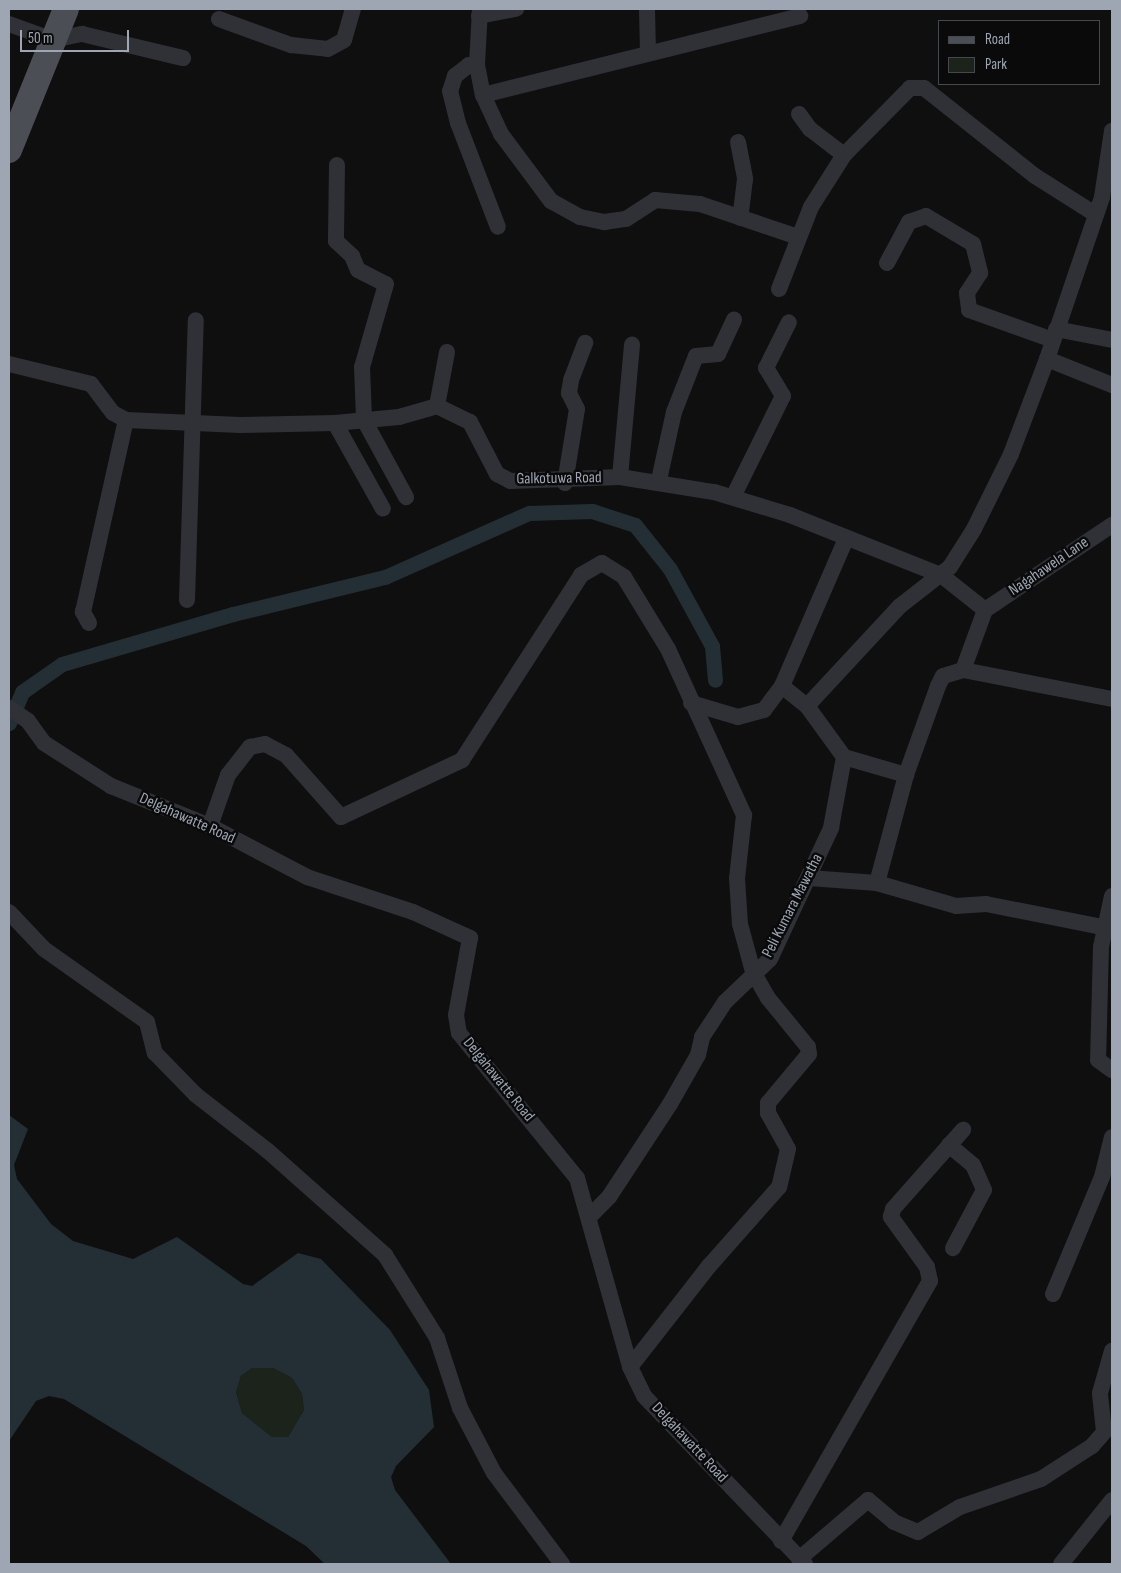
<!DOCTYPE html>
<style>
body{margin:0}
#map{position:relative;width:1121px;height:1573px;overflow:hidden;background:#0f0f10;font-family:"Sofia Sans Condensed",sans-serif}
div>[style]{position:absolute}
.green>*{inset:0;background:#1b231b}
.water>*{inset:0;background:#242f35}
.canal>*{height:15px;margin:-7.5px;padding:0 7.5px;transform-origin:7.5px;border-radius:7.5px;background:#242f35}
.minor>*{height:16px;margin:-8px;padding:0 8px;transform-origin:8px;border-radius:8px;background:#2f3136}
.primary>*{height:26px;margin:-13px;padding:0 13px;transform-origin:13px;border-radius:13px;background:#4b4e55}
span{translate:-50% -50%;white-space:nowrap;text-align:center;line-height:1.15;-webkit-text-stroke:5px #0a0a0b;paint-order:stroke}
.street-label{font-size:16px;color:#9ea6b3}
.frame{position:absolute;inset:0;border:10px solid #9ea6b3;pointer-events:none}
.legend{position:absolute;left:938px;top:20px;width:162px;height:65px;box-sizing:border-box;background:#0a0a0b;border:1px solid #45484e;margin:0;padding:6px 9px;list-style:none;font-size:15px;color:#9ea6b3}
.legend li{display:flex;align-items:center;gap:10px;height:25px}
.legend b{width:25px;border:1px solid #45484e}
.scale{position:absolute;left:20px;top:30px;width:109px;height:22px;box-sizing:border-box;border:2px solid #9ea6b3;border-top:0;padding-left:6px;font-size:15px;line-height:18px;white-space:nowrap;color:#9ea6b3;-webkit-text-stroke:4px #0a0a0b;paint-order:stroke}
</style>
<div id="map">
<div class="green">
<div style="clip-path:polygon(252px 1368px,273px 1368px,292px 1378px,302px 1394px,304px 1410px,288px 1437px,272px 1437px,242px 1413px,236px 1392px,241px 1376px)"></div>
</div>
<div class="water">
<div style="clip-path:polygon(evenodd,9px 1115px,28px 1129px,14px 1165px,17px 1179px,51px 1224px,73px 1241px,133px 1259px,177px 1237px,243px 1284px,252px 1286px,298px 1253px,321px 1259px,390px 1330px,429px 1390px,434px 1427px,396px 1466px,391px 1477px,395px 1490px,451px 1564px,325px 1564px,306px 1546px,64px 1399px,49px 1396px,36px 1401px,9px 1441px,9px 1115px,252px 1368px,273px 1368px,292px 1378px,302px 1394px,304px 1410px,288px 1437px,272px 1437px,242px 1413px,236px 1392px,241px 1376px,252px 1368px)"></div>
</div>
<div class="canal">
<div style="left:9px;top:723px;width:34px;rotate:-67deg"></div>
<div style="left:22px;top:692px;width:49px;rotate:-35deg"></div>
<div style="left:62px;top:664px;width:178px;rotate:-16.3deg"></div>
<div style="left:233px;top:614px;width:156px;rotate:-13.7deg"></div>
<div style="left:385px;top:577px;width:158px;rotate:-24deg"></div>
<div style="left:529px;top:513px;width:63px;rotate:-1.8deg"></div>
<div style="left:592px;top:511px;width:45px;rotate:18deg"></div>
<div style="left:635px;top:525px;width:56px;rotate:51.5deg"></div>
<div style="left:670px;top:569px;width:88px;rotate:61.4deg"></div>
<div style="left:712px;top:646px;width:34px;rotate:85deg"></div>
</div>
<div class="minor">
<div style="left:480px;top:9px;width:56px;rotate:93.1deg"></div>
<div style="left:477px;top:65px;width:31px;rotate:79deg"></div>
<div style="left:483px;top:95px;width:43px;rotate:65.2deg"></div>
<div style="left:501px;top:134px;width:84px;rotate:53.3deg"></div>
<div style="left:551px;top:201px;width:33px;rotate:29deg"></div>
<div style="left:580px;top:217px;width:25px;rotate:12deg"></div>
<div style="left:604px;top:222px;width:22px;rotate:-8deg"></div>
<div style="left:626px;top:219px;width:35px;rotate:-33deg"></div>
<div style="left:655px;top:200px;width:45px;rotate:5.1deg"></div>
<div style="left:700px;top:204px;width:103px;rotate:18.6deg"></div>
<div style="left:647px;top:9px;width:44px;rotate:88.7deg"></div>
<div style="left:479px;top:16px;width:38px;rotate:-11deg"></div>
<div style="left:219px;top:19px;width:77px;rotate:19.9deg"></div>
<div style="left:291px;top:45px;width:37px;rotate:6deg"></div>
<div style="left:328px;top:49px;width:18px;rotate:-29deg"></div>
<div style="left:344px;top:40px;width:32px;rotate:-74deg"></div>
<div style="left:9px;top:24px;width:47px;rotate:20deg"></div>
<div style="left:53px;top:40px;width:30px;rotate:-12deg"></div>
<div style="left:82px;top:34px;width:104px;rotate:13.4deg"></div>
<div style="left:477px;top:65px;width:8px;rotate:180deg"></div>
<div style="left:469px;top:65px;width:18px;rotate:142deg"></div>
<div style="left:455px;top:76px;width:16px;rotate:108deg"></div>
<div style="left:450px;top:91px;width:33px;rotate:76deg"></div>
<div style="left:458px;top:123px;width:111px;rotate:69deg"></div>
<div style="left:483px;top:95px;width:327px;rotate:-14deg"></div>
<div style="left:799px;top:114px;width:19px;rotate:54deg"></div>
<div style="left:810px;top:129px;width:43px;rotate:37.4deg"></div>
<div style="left:844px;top:155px;width:94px;rotate:-45.4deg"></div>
<div style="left:910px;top:88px;width:14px"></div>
<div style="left:924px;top:88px;width:142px;rotate:38.4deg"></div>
<div style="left:1035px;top:176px;width:71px;rotate:32.3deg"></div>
<div style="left:738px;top:142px;width:38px;rotate:79deg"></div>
<div style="left:745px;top:179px;width:39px;rotate:97deg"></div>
<div style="left:337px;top:165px;width:76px;rotate:90.8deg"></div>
<div style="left:336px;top:241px;width:22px;rotate:43deg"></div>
<div style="left:352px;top:256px;width:15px;rotate:67deg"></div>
<div style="left:358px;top:270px;width:31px;rotate:27deg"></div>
<div style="left:386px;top:284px;width:86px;rotate:106.1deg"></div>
<div style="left:362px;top:367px;width:53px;rotate:87.8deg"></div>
<div style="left:364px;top:420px;width:88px;rotate:61.4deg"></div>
<div style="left:887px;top:263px;width:47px;rotate:-61.8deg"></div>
<div style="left:909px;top:222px;width:18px;rotate:-19deg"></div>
<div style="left:926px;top:216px;width:55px;rotate:30.8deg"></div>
<div style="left:973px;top:244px;width:30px;rotate:76deg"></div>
<div style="left:980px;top:273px;width:24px;rotate:123deg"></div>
<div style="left:967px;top:293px;width:17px;rotate:83deg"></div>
<div style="left:969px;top:310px;width:89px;rotate:19.7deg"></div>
<div style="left:779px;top:289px;width:88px;rotate:-68.7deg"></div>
<div style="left:811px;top:207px;width:62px;rotate:-57.6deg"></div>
<div style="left:1056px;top:329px;width:57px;rotate:11.1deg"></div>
<div style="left:1047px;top:359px;width:70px;rotate:21.8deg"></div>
<div style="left:9px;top:364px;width:84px;rotate:13.7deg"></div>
<div style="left:91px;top:384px;width:36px;rotate:53deg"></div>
<div style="left:113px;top:413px;width:15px;rotate:28deg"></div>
<div style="left:126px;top:420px;width:114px;rotate:2.5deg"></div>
<div style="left:240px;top:425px;width:95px;rotate:-1.2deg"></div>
<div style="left:335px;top:423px;width:64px;rotate:-5.4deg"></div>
<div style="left:399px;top:417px;width:40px;rotate:-16deg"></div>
<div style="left:437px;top:406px;width:37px;rotate:26deg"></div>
<div style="left:470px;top:422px;width:59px;rotate:62.6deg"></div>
<div style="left:497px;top:474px;width:15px;rotate:28deg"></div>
<div style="left:510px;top:481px;width:110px;rotate:-2.1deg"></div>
<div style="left:620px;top:477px;width:95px;rotate:9.1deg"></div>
<div style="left:714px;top:492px;width:79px;rotate:16.8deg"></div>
<div style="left:790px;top:515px;width:162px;rotate:21.7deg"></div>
<div style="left:941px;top:575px;width:56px;rotate:38.5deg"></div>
<div style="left:985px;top:610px;width:64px;rotate:110.1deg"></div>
<div style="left:963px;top:670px;width:21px;rotate:163deg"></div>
<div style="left:943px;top:676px;width:11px;rotate:117deg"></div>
<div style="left:938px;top:686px;width:95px;rotate:109.8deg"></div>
<div style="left:906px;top:775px;width:112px;rotate:105deg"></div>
<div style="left:877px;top:883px;width:68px;rotate:-175.8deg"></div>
<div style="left:437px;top:406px;width:55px;rotate:-79.5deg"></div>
<div style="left:335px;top:423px;width:98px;rotate:60.8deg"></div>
<div style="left:620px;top:477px;width:133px;rotate:-84.8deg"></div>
<div style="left:659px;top:480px;width:70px;rotate:-77.6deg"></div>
<div style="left:674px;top:412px;width:60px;rotate:-68.6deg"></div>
<div style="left:696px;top:356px;width:22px;rotate:-5deg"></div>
<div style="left:718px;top:354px;width:38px;rotate:-65deg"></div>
<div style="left:565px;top:483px;width:75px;rotate:-80.8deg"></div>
<div style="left:577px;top:409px;width:18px;rotate:-117deg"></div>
<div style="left:569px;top:393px;width:13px;rotate:-81deg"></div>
<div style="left:571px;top:380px;width:40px;rotate:-69deg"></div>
<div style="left:733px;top:497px;width:113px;rotate:-63.7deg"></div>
<div style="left:783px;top:396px;width:33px;rotate:-121deg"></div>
<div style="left:766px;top:368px;width:51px;rotate:-63.4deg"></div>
<div style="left:187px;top:600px;width:280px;rotate:-88.2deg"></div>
<div style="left:985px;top:610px;width:153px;rotate:-33.8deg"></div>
<div style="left:89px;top:623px;width:13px;rotate:-119deg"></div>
<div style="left:83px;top:612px;width:197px;rotate:-77.4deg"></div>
<div style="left:963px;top:670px;width:152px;rotate:11deg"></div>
<div style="left:782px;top:686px;width:32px;rotate:39deg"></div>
<div style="left:807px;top:706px;width:63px;rotate:54deg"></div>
<div style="left:691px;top:703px;width:49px;rotate:16.6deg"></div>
<div style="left:738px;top:717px;width:27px;rotate:-15deg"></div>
<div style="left:764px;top:710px;width:30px;rotate:-53deg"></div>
<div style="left:782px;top:686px;width:160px;rotate:-66.5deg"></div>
<div style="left:807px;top:706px;width:137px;rotate:-47.1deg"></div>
<div style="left:900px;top:606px;width:63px;rotate:-38deg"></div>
<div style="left:950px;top:567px;width:45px;rotate:-57.7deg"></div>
<div style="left:974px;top:529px;width:84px;rotate:-63.7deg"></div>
<div style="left:1011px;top:454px;width:102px;rotate:-69.2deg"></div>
<div style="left:1047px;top:359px;width:171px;rotate:-71.2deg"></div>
<div style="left:1102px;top:197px;width:67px;rotate:-81.4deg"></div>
<div style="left:9px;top:708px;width:23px;rotate:34deg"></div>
<div style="left:28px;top:721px;width:27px;rotate:54deg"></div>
<div style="left:44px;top:743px;width:80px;rotate:32.7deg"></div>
<div style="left:111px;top:786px;width:107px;rotate:22deg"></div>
<div style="left:210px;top:826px;width:110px;rotate:27.7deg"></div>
<div style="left:307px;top:877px;width:112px;rotate:18.3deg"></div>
<div style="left:413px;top:912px;width:63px;rotate:24.5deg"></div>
<div style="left:470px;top:938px;width:78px;rotate:100.3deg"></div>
<div style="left:456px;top:1015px;width:18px;rotate:81deg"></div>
<div style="left:459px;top:1033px;width:187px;rotate:50.9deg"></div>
<div style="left:577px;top:1178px;width:196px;rotate:74.3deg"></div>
<div style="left:630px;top:1367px;width:32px;rotate:64deg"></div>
<div style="left:644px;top:1396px;width:233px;rotate:46.2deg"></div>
<div style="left:210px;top:826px;width:54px;rotate:-70.6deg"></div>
<div style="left:228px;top:775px;width:36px;rotate:-52deg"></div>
<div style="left:250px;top:747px;width:15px;rotate:-11deg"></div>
<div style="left:265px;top:744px;width:24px;rotate:28deg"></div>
<div style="left:286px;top:755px;width:83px;rotate:48.4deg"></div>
<div style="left:341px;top:817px;width:134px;rotate:-25.2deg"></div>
<div style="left:462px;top:760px;width:220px;rotate:-57.2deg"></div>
<div style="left:581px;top:575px;width:24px;rotate:-30deg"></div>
<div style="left:602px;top:563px;width:26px;rotate:32deg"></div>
<div style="left:624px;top:577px;width:84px;rotate:58.6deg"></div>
<div style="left:668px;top:649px;width:183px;rotate:65.4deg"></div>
<div style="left:744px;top:815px;width:63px;rotate:96.3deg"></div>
<div style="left:737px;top:878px;width:46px;rotate:86.3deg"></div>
<div style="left:740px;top:924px;width:50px;rotate:74.8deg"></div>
<div style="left:753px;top:972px;width:30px;rotate:60deg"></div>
<div style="left:768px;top:998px;width:63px;rotate:50.8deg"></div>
<div style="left:808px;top:1047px;width:7px;rotate:82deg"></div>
<div style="left:809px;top:1054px;width:64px;rotate:129.9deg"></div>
<div style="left:768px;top:1103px;width:10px;rotate:90deg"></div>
<div style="left:768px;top:1113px;width:41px;rotate:60.9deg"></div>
<div style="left:788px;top:1149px;width:39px;rotate:103deg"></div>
<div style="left:779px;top:1187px;width:106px;rotate:131.5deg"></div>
<div style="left:709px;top:1266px;width:128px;rotate:128deg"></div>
<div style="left:877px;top:883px;width:82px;rotate:16.2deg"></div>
<div style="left:956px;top:906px;width:30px;rotate:-4deg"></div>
<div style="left:986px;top:904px;width:128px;rotate:11.2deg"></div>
<div style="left:1112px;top:896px;width:52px;rotate:102.2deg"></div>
<div style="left:1101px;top:947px;width:113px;rotate:91.5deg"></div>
<div style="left:1098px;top:1060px;width:17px;rotate:36deg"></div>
<div style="left:9px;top:912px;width:51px;rotate:46.6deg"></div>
<div style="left:44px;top:949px;width:126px;rotate:35.3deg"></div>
<div style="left:147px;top:1022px;width:32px;rotate:76deg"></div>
<div style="left:155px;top:1053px;width:59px;rotate:45.7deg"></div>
<div style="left:196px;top:1095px;width:91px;rotate:37.9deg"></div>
<div style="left:268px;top:1151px;width:157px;rotate:41.6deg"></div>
<div style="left:385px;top:1255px;width:98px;rotate:57.9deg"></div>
<div style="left:437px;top:1338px;width:74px;rotate:71.8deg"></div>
<div style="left:460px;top:1408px;width:73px;rotate:62.4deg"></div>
<div style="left:494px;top:1473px;width:114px;rotate:53.2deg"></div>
<div style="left:949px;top:1145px;width:31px;rotate:40deg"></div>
<div style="left:973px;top:1165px;width:27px;rotate:66deg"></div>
<div style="left:984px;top:1190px;width:66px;rotate:118.1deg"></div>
<div style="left:591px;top:1215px;width:25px;rotate:-45deg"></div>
<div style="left:609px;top:1197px;width:111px;rotate:-56.7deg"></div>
<div style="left:670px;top:1104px;width:56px;rotate:-60.3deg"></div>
<div style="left:698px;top:1055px;width:18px;rotate:-77deg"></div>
<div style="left:702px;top:1037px;width:42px;rotate:-56.7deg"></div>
<div style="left:725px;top:1002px;width:62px;rotate:-43.7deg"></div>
<div style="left:770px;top:959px;width:145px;rotate:-65deg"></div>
<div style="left:831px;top:828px;width:72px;rotate:-79.6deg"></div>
<div style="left:844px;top:757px;width:65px;rotate:16.2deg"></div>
<div style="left:1053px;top:1294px;width:127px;rotate:-67.3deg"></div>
<div style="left:1102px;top:1177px;width:41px;rotate:-76deg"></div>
<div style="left:781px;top:1541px;width:300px;rotate:-60.2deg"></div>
<div style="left:930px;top:1281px;width:14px;rotate:-102deg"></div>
<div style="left:927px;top:1267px;width:62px;rotate:-125.8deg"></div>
<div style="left:891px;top:1217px;width:8px;rotate:-76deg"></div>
<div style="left:893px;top:1209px;width:106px;rotate:-48.5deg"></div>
<div style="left:799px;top:1559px;width:91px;rotate:-40.5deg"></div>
<div style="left:868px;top:1500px;width:34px;rotate:40deg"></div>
<div style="left:894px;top:1522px;width:26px;rotate:23deg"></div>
<div style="left:918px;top:1532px;width:49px;rotate:-30.8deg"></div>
<div style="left:960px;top:1507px;width:86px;rotate:-19.1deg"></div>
<div style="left:1041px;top:1479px;width:61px;rotate:-32.9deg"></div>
<div style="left:1092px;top:1446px;width:18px;rotate:-49deg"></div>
<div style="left:1104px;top:1432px;width:39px;rotate:-96deg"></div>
<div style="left:1100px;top:1393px;width:44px;rotate:-74.1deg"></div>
<div style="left:1061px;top:1564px;width:82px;rotate:-51.4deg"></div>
</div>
<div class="primary">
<div style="left:9px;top:150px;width:152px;rotate:-68deg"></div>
</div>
<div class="street-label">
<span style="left:559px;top:479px;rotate:-1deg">Galkotuwa Road</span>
<span style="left:1049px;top:567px;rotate:-34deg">Nagahawela Lane</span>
<span style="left:187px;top:819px;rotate:24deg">Delgahawatte Road</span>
<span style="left:793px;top:906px;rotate:-63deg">Peli Kumara Mawatha</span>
<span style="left:498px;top:1080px;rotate:51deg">Delgahawatte Road</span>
<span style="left:689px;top:1443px;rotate:47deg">Delgahawatte Road</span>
</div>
<div class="frame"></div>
<ul class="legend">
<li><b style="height:6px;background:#4b4e55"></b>Road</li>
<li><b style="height:14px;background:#1b231b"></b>Park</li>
</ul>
<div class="scale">50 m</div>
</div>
